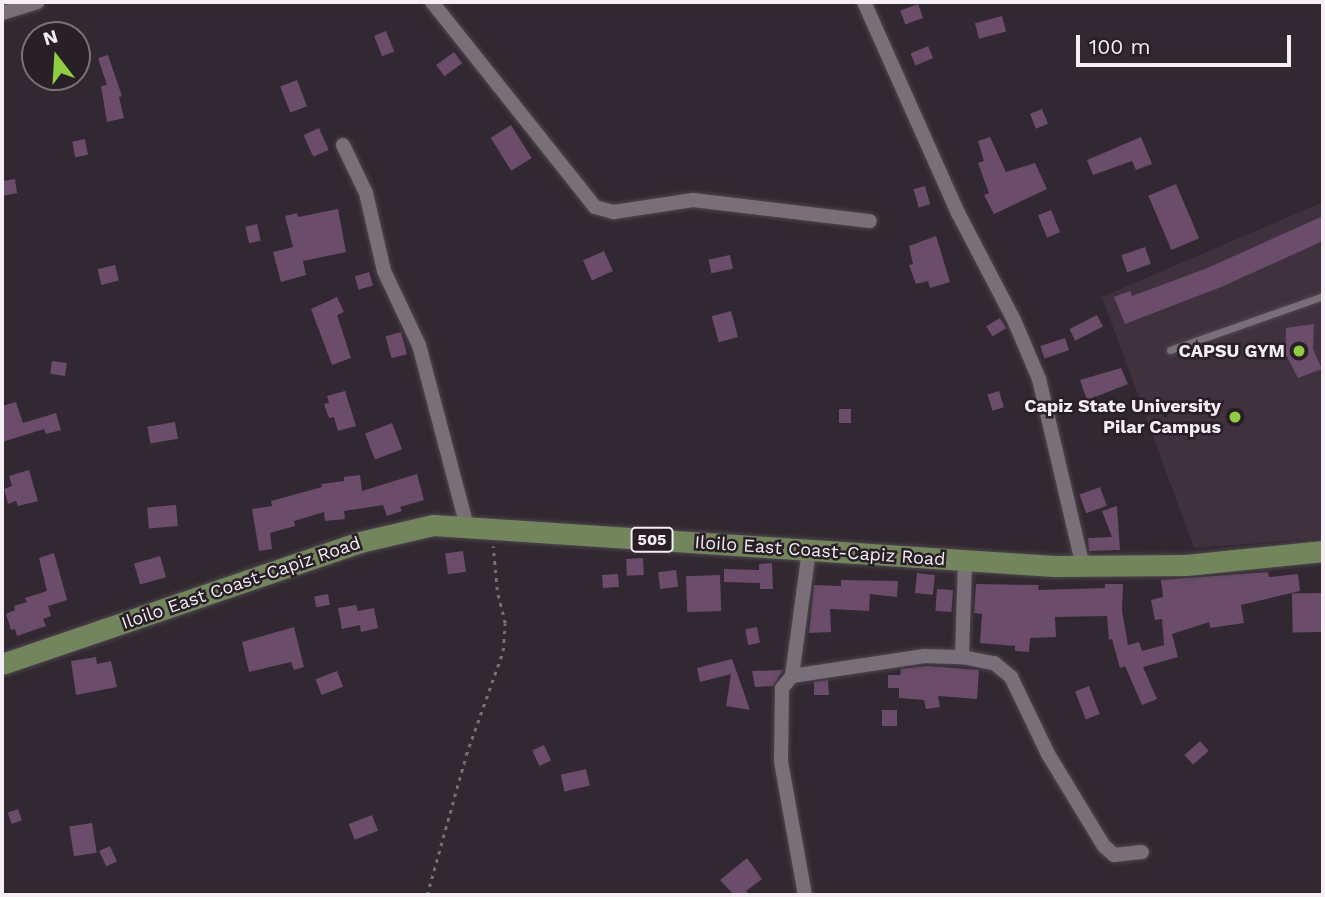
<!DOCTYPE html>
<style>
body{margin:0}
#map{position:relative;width:1325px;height:897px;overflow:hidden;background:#322831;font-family:"Work Sans",sans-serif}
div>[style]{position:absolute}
.built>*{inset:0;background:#40313f}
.building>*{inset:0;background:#6b4c6a;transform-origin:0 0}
.path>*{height:2.5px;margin-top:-1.25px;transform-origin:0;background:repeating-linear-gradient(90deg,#776e76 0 3.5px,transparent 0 8.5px)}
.roads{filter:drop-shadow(0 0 2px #4e464e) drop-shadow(0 0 2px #4e464e)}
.service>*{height:7px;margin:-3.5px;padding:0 3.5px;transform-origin:3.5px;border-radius:3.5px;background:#7a6f79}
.minor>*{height:14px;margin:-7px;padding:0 7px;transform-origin:7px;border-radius:7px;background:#7a6f79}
.primary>*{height:21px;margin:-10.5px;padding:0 10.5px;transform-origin:10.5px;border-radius:10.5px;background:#73855d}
.dots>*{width:19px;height:19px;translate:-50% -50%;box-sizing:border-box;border:4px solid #281f27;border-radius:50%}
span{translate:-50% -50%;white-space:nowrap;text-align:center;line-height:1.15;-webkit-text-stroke:5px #281f27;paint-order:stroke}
.shield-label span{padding:2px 5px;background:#281f27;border:2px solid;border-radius:5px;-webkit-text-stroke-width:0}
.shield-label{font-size:16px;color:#f5eef4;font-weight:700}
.poi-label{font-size:18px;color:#f5eef4;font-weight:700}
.right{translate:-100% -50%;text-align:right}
.street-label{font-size:18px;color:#f5eef4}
.frame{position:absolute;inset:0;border:4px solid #f5eef4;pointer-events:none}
.north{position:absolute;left:21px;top:21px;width:70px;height:70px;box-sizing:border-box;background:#281f27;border:2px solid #7a7279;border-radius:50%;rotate:343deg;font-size:19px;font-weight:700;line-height:28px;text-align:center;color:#f5eef4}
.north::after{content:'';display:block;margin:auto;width:24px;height:32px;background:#8fcd41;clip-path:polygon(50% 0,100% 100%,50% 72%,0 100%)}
.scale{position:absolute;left:1076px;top:35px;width:215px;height:32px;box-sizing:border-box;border:4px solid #f5eef4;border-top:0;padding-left:9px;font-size:21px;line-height:24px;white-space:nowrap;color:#f5eef4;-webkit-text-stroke:5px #281f27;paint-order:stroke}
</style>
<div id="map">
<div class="built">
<div style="clip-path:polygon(1323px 202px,1323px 538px,1194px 548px,1102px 297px)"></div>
</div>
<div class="building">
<div style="left:918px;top:4px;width:15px;height:19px;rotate:70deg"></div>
<div style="left:1002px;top:16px;width:16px;height:28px;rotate:75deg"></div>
<div style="left:386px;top:31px;width:22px;height:13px;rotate:68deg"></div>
<div style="left:928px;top:46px;width:13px;height:19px;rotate:67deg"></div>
<div style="left:454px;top:52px;width:14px;height:22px;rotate:54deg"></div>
<div style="clip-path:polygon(108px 55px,122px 96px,119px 97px,124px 118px,107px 122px,101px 86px,107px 85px,98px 58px)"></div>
<div style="left:297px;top:80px;width:28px;height:18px;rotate:69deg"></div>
<div style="left:1042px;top:109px;width:16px;height:13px;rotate:68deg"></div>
<div style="left:511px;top:125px;width:39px;height:24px;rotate:58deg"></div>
<div style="left:319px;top:128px;width:24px;height:17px;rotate:66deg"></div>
<div style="clip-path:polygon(990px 137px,1006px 172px,1035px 163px,1047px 189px,994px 214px,984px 195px,989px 193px,978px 163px,984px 161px,978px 141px)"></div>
<div style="clip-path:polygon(1141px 137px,1152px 164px,1136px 170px,1132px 161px,1093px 175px,1087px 160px)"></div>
<div style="left:85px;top:139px;width:16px;height:13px;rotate:79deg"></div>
<div style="clip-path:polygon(15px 179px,17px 193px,2px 196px,2px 181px)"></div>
<div style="left:1176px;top:184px;width:59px;height:30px;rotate:67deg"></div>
<div style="left:925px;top:186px;width:19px;height:12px;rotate:74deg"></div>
<div style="clip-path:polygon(338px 209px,346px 252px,303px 261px,306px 275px,281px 282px,273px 252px,293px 247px,285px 216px,297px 213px,298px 217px)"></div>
<div style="left:1051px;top:210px;width:24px;height:14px;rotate:68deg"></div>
<div style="clip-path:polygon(1323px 216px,1323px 241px,1221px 287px,1125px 324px,1114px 297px,1130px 291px,1132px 296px,1205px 269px)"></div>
<div style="left:257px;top:224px;width:17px;height:12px;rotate:77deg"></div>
<div style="clip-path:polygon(936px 236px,950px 282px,930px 288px,928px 281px,916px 284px,909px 265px,913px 264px,909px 246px)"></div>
<div style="left:1145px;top:247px;width:18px;height:25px;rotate:71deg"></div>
<div style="left:604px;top:251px;width:22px;height:23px;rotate:66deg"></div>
<div style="left:730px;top:255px;width:14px;height:22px;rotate:78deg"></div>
<div style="left:115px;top:265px;width:16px;height:18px;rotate:76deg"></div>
<div style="left:369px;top:272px;width:14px;height:15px;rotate:73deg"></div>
<div style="clip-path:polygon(337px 297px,344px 312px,337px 315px,351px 358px,332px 365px,311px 309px)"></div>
<div style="left:731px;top:311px;width:27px;height:20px;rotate:75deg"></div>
<div style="left:1097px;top:315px;width:13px;height:31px;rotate:63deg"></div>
<div style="left:1000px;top:318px;width:12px;height:16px;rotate:59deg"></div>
<div style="clip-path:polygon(1314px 324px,1313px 349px,1322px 369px,1298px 378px,1285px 353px,1286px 328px)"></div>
<div style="left:401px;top:332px;width:23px;height:16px;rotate:75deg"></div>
<div style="left:1065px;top:338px;width:13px;height:26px;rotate:72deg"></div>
<div style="left:52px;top:361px;width:15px;height:13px;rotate:8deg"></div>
<div style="clip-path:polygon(1121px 368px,1128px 384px,1087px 400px,1080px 380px)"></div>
<div style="clip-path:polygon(345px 391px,356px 426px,338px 431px,334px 417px,329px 418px,324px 404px,329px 403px,327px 396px)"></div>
<div style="left:999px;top:391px;width:17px;height:12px;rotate:73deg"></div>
<div style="clip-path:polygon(16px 402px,23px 423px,56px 413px,61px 430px,46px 434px,44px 429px,2px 442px,2px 406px)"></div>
<div style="left:839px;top:409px;width:12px;height:14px"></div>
<div style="left:175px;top:422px;width:17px;height:28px;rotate:80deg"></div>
<div style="left:392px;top:423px;width:28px;height:29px;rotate:69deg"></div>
<div style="clip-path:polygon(29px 470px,38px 501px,18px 506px,16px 501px,8px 504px,4px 489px,12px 486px,9px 476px)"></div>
<div style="clip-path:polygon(417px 474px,424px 500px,400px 507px,402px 511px,387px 516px,383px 505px,344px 511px,345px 519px,325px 521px,324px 512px,294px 521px,295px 526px,270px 533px,272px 549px,259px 551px,252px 509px,272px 506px,271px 501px,322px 487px,321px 484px,344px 481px,344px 477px,360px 475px,362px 491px)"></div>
<div style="left:1100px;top:487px;width:20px;height:22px;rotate:70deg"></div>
<div style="left:176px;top:505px;width:21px;height:29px;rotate:85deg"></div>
<div style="clip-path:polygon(1117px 506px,1120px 550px,1089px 551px,1088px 538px,1112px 537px,1102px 511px)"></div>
<div style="left:463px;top:551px;width:21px;height:18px;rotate:82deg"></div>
<div style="clip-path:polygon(54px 553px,67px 600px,48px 606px,51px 616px,43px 619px,46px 626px,17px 636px,15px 629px,11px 630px,6px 614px,15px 610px,14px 606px,27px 602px,25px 598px,47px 591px,39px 558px)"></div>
<div style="left:160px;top:556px;width:22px;height:27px;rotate:74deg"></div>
<div style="left:643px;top:558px;width:17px;height:17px;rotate:87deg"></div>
<div style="clip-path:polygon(772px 563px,773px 589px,760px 589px,760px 583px,724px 582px,724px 569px,759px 570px,759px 564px)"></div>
<div style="left:676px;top:570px;width:17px;height:18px;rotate:83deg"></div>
<div style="clip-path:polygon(1268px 572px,1269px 577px,1298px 574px,1300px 591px,1241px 605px,1244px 623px,1210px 628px,1209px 622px,1172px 634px,1178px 657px,1143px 667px,1157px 699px,1142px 705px,1125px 666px,1120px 668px,1112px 639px,1109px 640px,1107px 616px,1055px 617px,1056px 637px,1030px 638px,1029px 652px,1015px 651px,1015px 646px,980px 643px,982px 614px,974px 613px,976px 584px,1039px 585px,1038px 590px,1105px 588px,1105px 584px,1123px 584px,1122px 611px,1128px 645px,1139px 642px,1142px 651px,1164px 645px,1162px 619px,1155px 620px,1151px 600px,1163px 597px,1161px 580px)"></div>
<div style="left:917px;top:573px;width:18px;height:20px;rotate:6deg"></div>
<div style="left:618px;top:574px;width:13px;height:16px;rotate:86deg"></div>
<div style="left:720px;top:575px;width:36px;height:34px;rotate:88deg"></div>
<div style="clip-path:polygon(841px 580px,898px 581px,897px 597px,870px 594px,869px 611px,830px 609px,831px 632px,809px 633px,814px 585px,841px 586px)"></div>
<div style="left:937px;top:589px;width:16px;height:22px;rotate:4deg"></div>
<div style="left:1321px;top:593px;width:39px;height:29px;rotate:89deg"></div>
<div style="left:328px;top:594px;width:11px;height:14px;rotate:80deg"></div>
<div style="clip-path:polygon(356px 605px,358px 611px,374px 608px,378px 628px,361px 632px,360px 625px,342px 629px,338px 608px)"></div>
<div style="clip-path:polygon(294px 627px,304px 667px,294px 670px,291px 662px,249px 672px,242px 642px)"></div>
<div style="left:757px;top:627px;width:16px;height:12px;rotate:79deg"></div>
<div style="clip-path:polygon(96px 657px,97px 664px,111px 661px,117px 687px,76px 695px,71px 661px)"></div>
<div style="clip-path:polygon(732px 659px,737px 673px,750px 710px,726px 706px,731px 674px,700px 682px,697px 668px)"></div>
<div style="clip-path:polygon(928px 666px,979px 670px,977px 699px,938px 696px,940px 707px,926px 709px,924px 700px,899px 698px,899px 688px,888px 688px,888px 675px,900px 675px,901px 669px)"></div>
<div style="clip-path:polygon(783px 670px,773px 686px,755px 687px,752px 671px)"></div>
<div style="left:337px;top:671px;width:17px;height:23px;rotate:69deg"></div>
<div style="clip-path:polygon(828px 680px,829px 695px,814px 695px,814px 682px)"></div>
<div style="left:1089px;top:686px;width:30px;height:15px;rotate:69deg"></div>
<div style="left:882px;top:710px;width:15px;height:16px"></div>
<div style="left:1200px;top:741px;width:13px;height:21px;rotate:48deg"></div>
<div style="left:544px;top:745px;width:17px;height:13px;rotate:65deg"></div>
<div style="left:586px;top:769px;width:17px;height:26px;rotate:77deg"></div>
<div style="left:18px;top:809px;width:12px;height:11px;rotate:70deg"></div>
<div style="left:372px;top:815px;width:17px;height:25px;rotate:69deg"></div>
<div style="left:92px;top:823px;width:30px;height:23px;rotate:81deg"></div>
<div style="left:110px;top:846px;width:17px;height:12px;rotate:65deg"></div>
<div style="clip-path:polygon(747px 858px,762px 879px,746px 891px,750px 895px,734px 895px,720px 880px)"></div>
</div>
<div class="path">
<div style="left:427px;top:895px;width:145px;rotate:-74.4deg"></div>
<div style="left:466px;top:755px;width:110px;rotate:-70.4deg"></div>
<div style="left:503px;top:651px;width:28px;rotate:-86deg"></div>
<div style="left:505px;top:623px;width:34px;rotate:-104deg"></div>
<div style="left:497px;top:590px;width:44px;rotate:-95.2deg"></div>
</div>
<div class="roads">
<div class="service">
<div style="left:1170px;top:350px;width:162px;rotate:-19.4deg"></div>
</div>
<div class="minor">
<div style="left:432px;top:2px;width:262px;rotate:51.5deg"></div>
<div style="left:595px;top:207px;width:20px;rotate:15deg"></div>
<div style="left:614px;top:212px;width:80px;rotate:-8.6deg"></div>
<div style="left:693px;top:200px;width:178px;rotate:6.8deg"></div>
<div style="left:864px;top:2px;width:231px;rotate:66deg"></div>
<div style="left:958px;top:213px;width:121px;rotate:62.4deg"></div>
<div style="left:1014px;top:320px;width:64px;rotate:67deg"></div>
<div style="left:1039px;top:379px;width:192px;rotate:76.8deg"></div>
<div style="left:2px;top:13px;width:37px;rotate:-17deg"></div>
<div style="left:343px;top:145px;width:53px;rotate:64.4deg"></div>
<div style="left:366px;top:193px;width:80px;rotate:77deg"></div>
<div style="left:384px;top:271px;width:82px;rotate:64.7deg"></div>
<div style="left:419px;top:345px;width:188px;rotate:75.2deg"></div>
<div style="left:962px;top:657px;width:33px;rotate:11deg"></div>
<div style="left:994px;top:663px;width:22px;rotate:39deg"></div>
<div style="left:1011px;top:677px;width:85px;rotate:64.3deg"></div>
<div style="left:1048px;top:754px;width:108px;rotate:58.7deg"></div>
<div style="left:1104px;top:846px;width:13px;rotate:42deg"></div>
<div style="left:1114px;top:855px;width:28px;rotate:-6deg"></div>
<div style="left:792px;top:676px;width:126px;rotate:-82.3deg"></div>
<div style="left:805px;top:895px;width:136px;rotate:-100.2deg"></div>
<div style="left:781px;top:761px;width:73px;rotate:-89.2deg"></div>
<div style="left:782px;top:688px;width:16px;rotate:-50deg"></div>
<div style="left:792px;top:676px;width:134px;rotate:-8.6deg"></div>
<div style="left:924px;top:656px;width:38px;rotate:2deg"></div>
<div style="left:962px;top:657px;width:96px;rotate:-88.2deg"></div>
</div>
<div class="primary">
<div style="left:2px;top:664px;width:378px;rotate:-18.8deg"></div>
<div style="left:360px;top:542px;width:75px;rotate:-13.1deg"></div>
<div style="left:433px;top:525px;width:622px;rotate:3.78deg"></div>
<div style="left:1054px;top:566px;width:132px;rotate:-0.4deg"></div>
<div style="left:1186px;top:565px;width:138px;rotate:-5.8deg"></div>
</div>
</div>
<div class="dots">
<div style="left:1299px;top:351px;background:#8fcd41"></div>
<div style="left:1235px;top:417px;background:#8fcd41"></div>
</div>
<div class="shield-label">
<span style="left:652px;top:540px">505</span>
</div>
<div class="poi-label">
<span class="right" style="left:1285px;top:351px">CAPSU GYM</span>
<span class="right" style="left:1221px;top:417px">Capiz State University<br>Pilar Campus</span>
</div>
<div class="street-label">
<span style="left:820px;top:551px;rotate:4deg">Iloilo East Coast-Capiz Road</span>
<span style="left:241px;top:583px;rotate:-19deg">Iloilo East Coast-Capiz Road</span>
</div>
<div class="frame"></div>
<div class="north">N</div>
<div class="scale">100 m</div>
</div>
